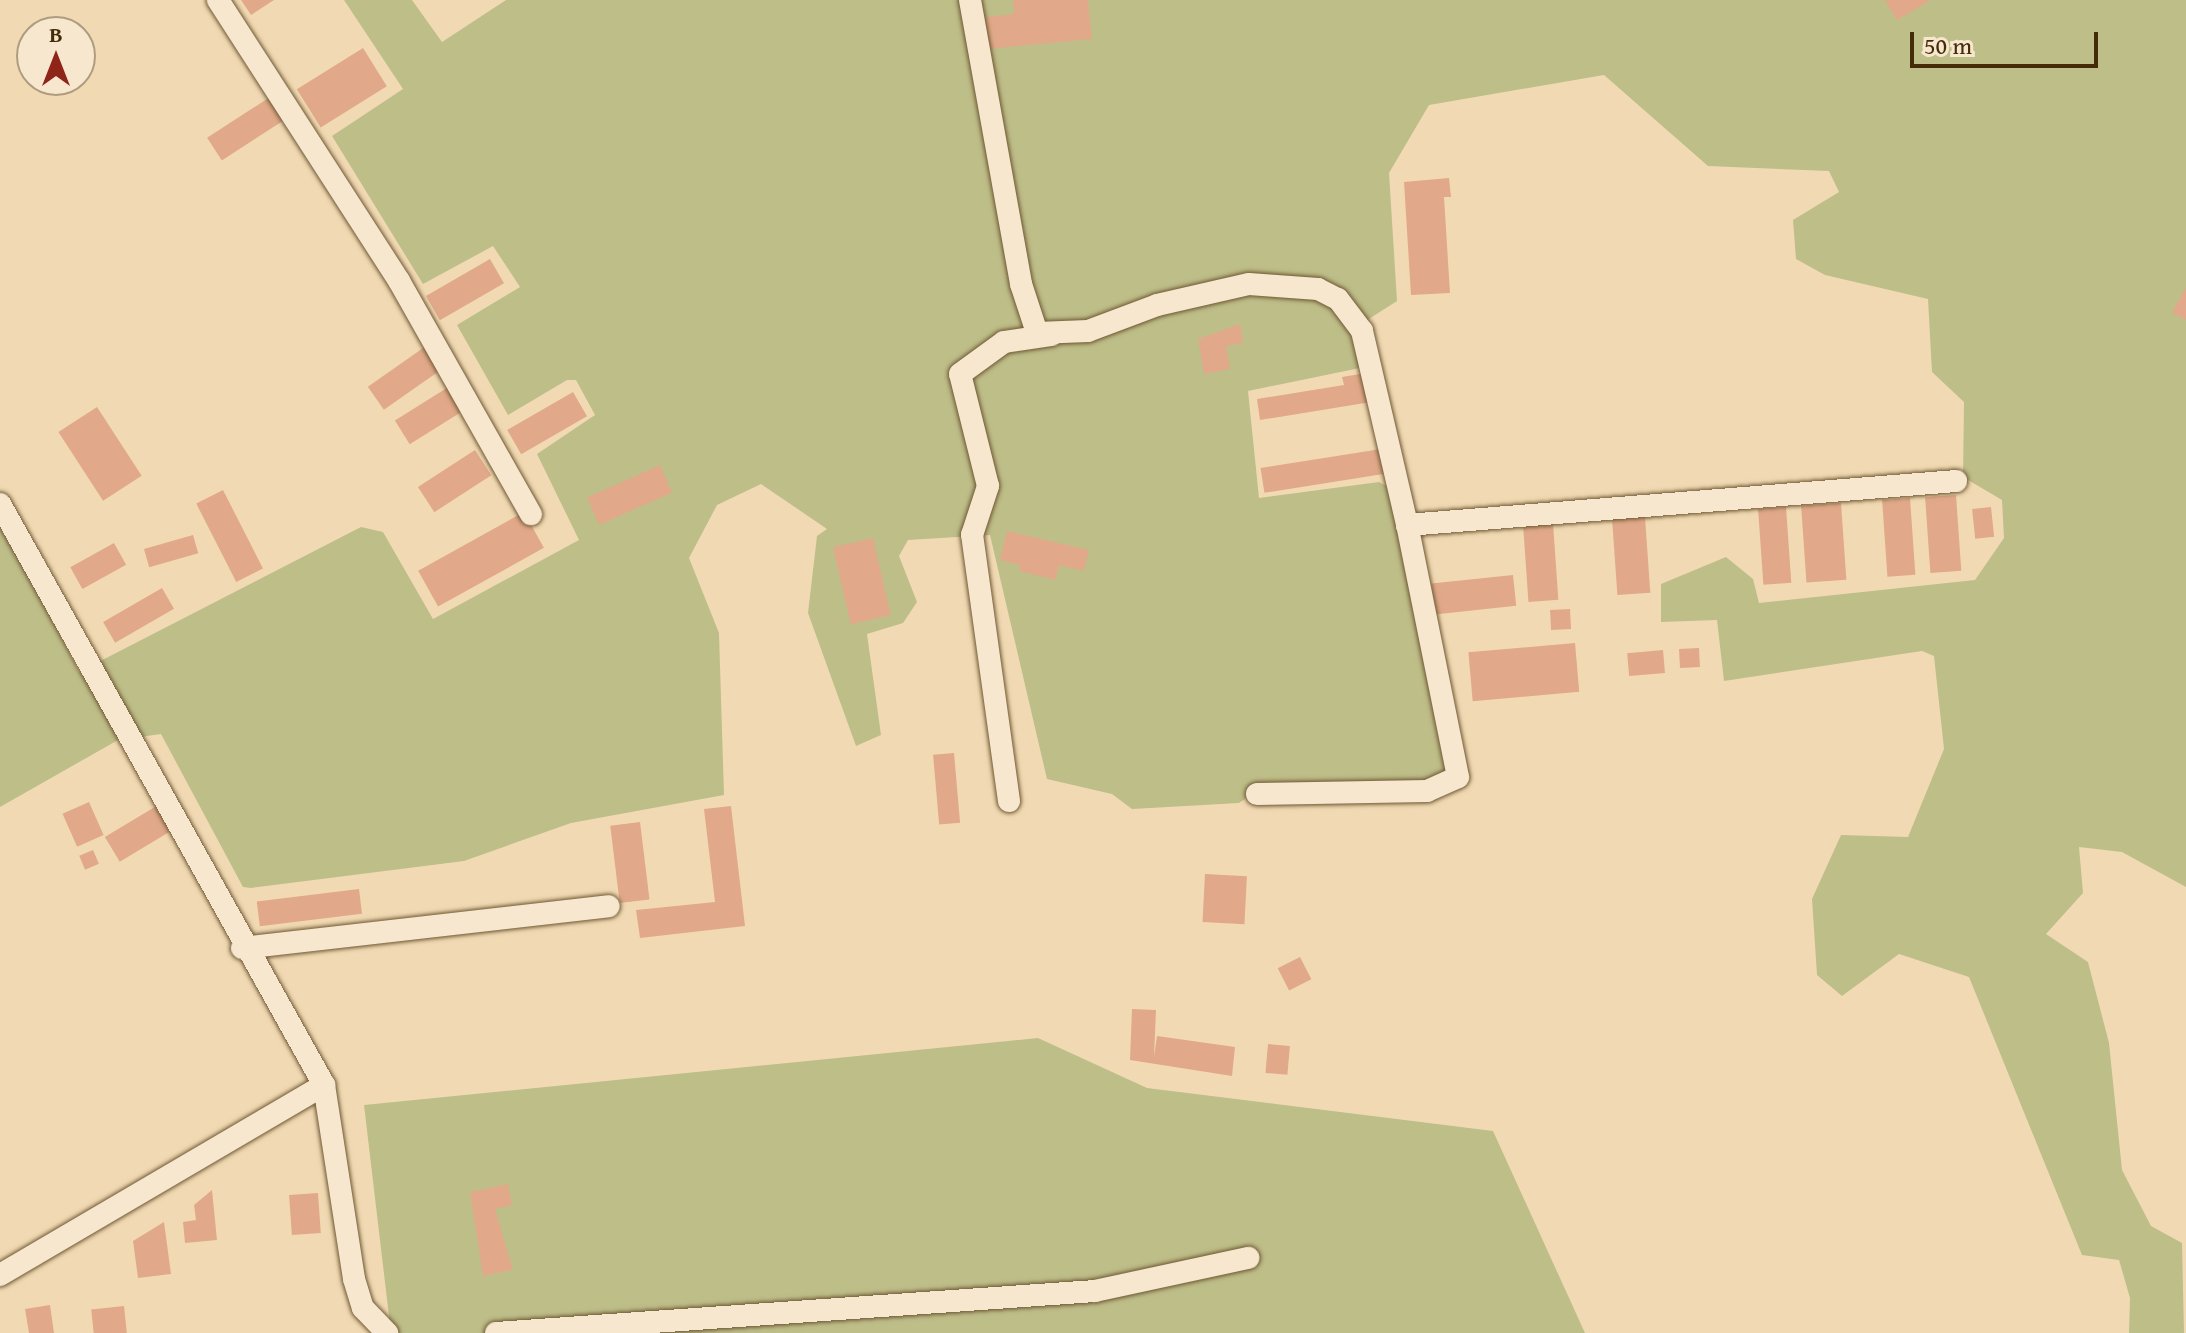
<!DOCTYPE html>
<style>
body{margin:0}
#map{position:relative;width:2186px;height:1333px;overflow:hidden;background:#f1dab3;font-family:"Gentium Book Plus",serif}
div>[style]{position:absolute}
.green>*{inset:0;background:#bebe89}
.building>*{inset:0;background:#e1a989;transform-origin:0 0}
.roads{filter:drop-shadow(0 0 2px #6f5834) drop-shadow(0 0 2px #6f5834)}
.minor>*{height:22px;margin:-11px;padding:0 11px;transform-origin:11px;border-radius:11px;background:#f6e7ce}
span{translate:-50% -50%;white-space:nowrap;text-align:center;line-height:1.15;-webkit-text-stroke:7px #f6e7ce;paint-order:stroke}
.north{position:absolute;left:16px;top:16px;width:80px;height:80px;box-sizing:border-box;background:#f6e7ce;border:2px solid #af9c7f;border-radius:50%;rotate:0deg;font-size:22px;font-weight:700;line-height:32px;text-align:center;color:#442c09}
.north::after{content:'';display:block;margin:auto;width:28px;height:36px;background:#8f2418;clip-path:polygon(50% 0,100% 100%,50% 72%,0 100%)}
.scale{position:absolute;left:1910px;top:32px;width:188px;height:36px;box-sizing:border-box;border:4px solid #442c09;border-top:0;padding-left:10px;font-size:24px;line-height:28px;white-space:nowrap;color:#442c09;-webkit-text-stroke:6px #f6e7ce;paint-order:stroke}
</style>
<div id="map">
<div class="green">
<div style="clip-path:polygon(344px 0,412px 0,442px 42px,506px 0,2186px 0,2186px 887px,2122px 852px,2079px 847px,2083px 893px,2046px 934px,2088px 962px,2109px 1043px,2122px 1170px,2151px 1226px,2182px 1243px,2184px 1333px,2129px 1333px,2130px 1298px,2119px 1260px,2082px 1255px,1969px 977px,1899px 954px,1842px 996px,1817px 975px,1812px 899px,1841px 835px,1908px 837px,1944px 749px,1934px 656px,1922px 651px,1724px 681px,1717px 620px,1661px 622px,1661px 584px,1726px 557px,1753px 579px,1759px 603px,1975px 580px,2004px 538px,2002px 500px,1963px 477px,1964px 402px,1932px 372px,1928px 299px,1825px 275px,1796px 259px,1793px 220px,1839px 192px,1829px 171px,1708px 166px,1604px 75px,1429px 105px,1389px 173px,1397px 301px,1350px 331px,1360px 368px,1248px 391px,1259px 498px,1379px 482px,1391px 488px,1449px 779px,1257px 791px,1239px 803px,1132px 809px,1112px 794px,1047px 779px,990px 535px,908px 540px,899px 556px,917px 602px,903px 623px,867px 634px,881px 735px,856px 746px,808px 613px,817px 536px,827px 529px,761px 484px,717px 505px,689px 558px,719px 633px,724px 795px,571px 823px,464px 861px,251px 888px,243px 887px,161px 734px,118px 740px,0 807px,0 519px,79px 672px,361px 527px,383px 532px,433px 619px,579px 540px,537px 454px,595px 415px,576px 380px,567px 380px,508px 415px,457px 325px,520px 287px,493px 246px,423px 284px,332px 136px,403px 89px)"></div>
<div style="clip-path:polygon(1038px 1038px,1147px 1088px,1493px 1131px,1585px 1333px,391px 1333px,364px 1105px)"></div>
</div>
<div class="building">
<div style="clip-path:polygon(241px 0,274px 0,251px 15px)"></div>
<div style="clip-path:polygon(1013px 0,1088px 0,1092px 39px,988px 49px,985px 17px,1014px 14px)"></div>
<div style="clip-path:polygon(1885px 0,1931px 0,1897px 20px)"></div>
<div style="left:363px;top:48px;width:45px;height:78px;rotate:58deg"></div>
<div style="left:270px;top:97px;width:27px;height:75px;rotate:57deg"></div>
<div style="clip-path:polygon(1449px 178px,1451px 197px,1444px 197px,1450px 293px,1411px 295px,1404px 182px)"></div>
<div style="left:490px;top:259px;width:28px;height:74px;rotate:60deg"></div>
<div style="clip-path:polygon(2186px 287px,2186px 320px,2172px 313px)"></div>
<div style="clip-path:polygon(1240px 324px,1243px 343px,1226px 346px,1230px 369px,1204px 374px,1198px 339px)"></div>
<div style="left:426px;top:346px;width:28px;height:71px;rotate:55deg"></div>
<div style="clip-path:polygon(1366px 373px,1371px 402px,1260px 420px,1257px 399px,1344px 385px,1342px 377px)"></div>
<div style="left:450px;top:386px;width:28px;height:65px;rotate:58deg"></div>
<div style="left:573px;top:392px;width:28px;height:76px;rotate:60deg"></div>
<div style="left:97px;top:407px;width:82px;height:46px;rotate:57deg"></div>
<div style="left:1381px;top:449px;width:25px;height:122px;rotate:81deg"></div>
<div style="left:475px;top:450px;width:30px;height:68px;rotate:57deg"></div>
<div style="left:660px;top:465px;width:30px;height:80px;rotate:66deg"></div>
<div style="left:223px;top:490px;width:88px;height:30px;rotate:63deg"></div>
<div style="left:1956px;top:495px;width:76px;height:31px;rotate:86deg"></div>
<div style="left:1910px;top:498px;width:77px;height:28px;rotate:86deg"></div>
<div style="left:1841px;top:503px;width:77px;height:40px;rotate:86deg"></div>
<div style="left:1786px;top:507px;width:76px;height:28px;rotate:86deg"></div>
<div style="left:1991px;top:507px;width:30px;height:19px;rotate:84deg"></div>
<div style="left:524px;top:512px;width:41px;height:121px;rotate:61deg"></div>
<div style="left:1645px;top:517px;width:76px;height:33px;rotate:86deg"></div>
<div style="left:1553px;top:523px;width:77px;height:30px;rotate:86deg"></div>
<div style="clip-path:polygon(1007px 531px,1089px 550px,1084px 571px,1059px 565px,1056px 580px,1019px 571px,1020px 565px,1000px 560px)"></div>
<div style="left:193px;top:535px;width:19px;height:51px;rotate:74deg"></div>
<div style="left:873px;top:538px;width:79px;height:41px;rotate:77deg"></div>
<div style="left:114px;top:543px;width:25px;height:50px;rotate:61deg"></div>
<div style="left:1513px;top:575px;width:31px;height:82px;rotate:84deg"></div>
<div style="left:162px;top:588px;width:24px;height:68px;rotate:60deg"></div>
<div style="left:1570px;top:609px;width:20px;height:20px;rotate:87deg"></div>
<div style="left:1575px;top:643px;width:49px;height:107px;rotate:85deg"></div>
<div style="left:1699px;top:648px;width:19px;height:20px;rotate:87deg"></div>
<div style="left:1663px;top:650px;width:23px;height:36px;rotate:85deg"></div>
<div style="left:954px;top:753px;width:70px;height:21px;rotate:85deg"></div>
<div style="left:89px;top:802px;width:36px;height:29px;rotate:66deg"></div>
<div style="left:158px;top:805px;width:29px;height:62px;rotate:59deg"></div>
<div style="clip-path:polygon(731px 806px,745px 926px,640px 938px,636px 910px,715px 902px,704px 809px)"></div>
<div style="left:640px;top:822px;width:78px;height:30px;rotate:83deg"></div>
<div style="left:93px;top:850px;width:15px;height:15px;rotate:67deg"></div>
<div style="left:1205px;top:874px;width:42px;height:48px;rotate:3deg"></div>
<div style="left:359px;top:889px;width:25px;height:103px;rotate:83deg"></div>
<div style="left:1300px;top:957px;width:25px;height:25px;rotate:63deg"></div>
<div style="clip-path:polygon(1132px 1009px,1156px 1010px,1154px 1057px,1157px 1036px,1235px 1047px,1232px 1076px,1130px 1060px)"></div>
<div style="left:1268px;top:1044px;width:22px;height:29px;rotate:5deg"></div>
<div style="clip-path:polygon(508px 1184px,512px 1205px,495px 1209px,513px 1270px,483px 1276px,470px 1192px)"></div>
<div style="clip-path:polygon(212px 1190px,217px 1240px,185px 1243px,183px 1222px,196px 1220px,194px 1205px)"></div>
<div style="left:318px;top:1193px;width:40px;height:29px;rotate:86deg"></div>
<div style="clip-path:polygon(164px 1222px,171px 1274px,138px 1278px,133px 1241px)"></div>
<div style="clip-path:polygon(50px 1305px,54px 1333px,29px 1333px,25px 1309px)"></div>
<div style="left:124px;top:1306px;width:27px;height:33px;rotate:84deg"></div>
</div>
<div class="roads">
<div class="minor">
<div style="left:218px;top:0;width:334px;rotate:57.2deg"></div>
<div style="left:399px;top:281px;width:268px;rotate:60.5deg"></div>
<div style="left:970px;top:0;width:289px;rotate:79.8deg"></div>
<div style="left:1021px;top:284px;width:52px;rotate:71.9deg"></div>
<div style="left:1037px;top:333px;width:51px;rotate:-2.2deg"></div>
<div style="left:1088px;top:331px;width:74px;rotate:-20.6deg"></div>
<div style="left:1157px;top:305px;width:94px;rotate:-12.9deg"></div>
<div style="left:1249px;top:284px;width:69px;rotate:4.1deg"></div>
<div style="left:1318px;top:289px;width:22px;rotate:27deg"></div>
<div style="left:1338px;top:299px;width:40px;rotate:53deg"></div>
<div style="left:1362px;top:331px;width:199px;rotate:76.9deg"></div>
<div style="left:1407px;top:525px;width:551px;rotate:-4.58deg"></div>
<div style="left:0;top:504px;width:665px;rotate:60.85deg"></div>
<div style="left:324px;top:1085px;width:196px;rotate:81.2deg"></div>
<div style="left:354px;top:1279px;width:30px;rotate:73deg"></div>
<div style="left:363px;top:1308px;width:35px;rotate:46deg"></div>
<div style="left:1257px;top:794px;width:170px;rotate:-1deg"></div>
<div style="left:1427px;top:791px;width:34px;rotate:-24deg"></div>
<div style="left:1458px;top:777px;width:257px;rotate:-101.4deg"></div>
<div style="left:1009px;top:801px;width:269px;rotate:-97.9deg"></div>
<div style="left:972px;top:535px;width:52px;rotate:-71.9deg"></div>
<div style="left:988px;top:486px;width:115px;rotate:-104deg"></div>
<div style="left:960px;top:374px;width:54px;rotate:-36deg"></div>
<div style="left:1004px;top:342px;width:48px;rotate:-8.5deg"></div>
<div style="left:242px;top:948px;width:369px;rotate:-6.5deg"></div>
<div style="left:0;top:1275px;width:376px;rotate:-30.4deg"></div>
<div style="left:496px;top:1333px;width:600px;rotate:-4.01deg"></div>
<div style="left:1095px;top:1291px;width:157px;rotate:-12.2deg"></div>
</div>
</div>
<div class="north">B</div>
<div class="scale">50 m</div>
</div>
